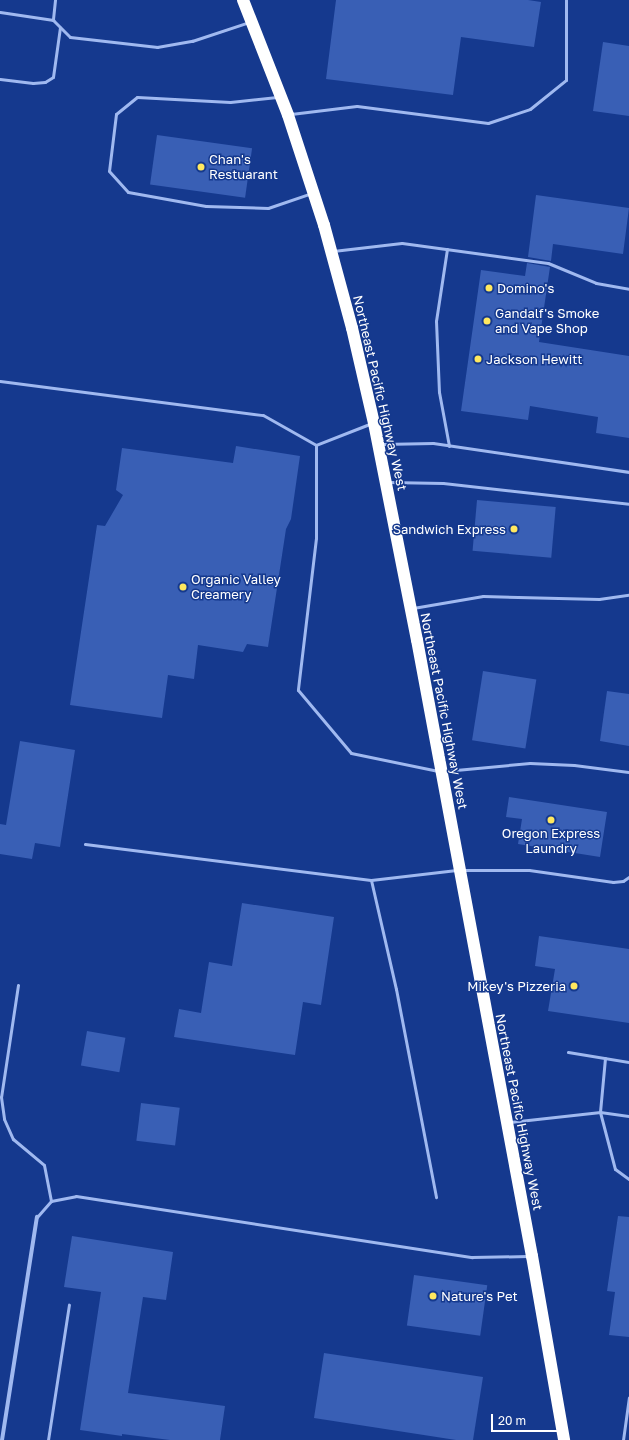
<!DOCTYPE html>
<style>
body{margin:0}
#map{position:relative;width:629px;height:1440px;overflow:hidden;background:#15398e;font-family:"Golos Text",sans-serif}
div>[style]{position:absolute}
.building>*{inset:0;background:#395fb5;transform-origin:0 0}
.lane>*{height:3px;margin:-1.5px;padding:0 1.5px;transform-origin:1.5px;border-radius:1.5px;background:#a0b9f0}
.street>*{height:4px;margin:-2px;padding:0 2px;transform-origin:2px;border-radius:2px;background:#a0b9f0}
.highway>*{height:12px;margin:-6px;padding:0 6px;transform-origin:6px;border-radius:6px;background:#fff}
.dots>*{width:11px;height:11px;translate:-50% -50%;box-sizing:border-box;border:2px solid #15398e;border-radius:50%}
span{translate:-50% -50%;white-space:nowrap;text-align:center;line-height:1.15;-webkit-text-stroke:3px #15398e;paint-order:stroke}
.poi-label{font-size:13px;color:#fff}
.left{translate:0 -50%;text-align:left}
.right{translate:-100% -50%;text-align:right}
.street-label{font-size:13px;color:#fff}
.scale{position:absolute;left:491px;top:1414px;width:72px;height:18px;box-sizing:border-box;border:2px solid #fff;border-top:0;padding-left:5px;font-size:12px;line-height:14px;white-space:nowrap;color:#fff;-webkit-text-stroke:3px #15398e;paint-order:stroke}
</style>
<div id="map">
<div class="building">
<div style="clip-path:polygon(336px 0,528px 0,541px 2px,534px 47px,461px 37px,453px 95px,326px 79px)"></div>
<div style="clip-path:polygon(603px 42px,629px 46px,629px 116px,593px 111px)"></div>
<div style="left:157px;top:135px;width:96px;height:50px;rotate:8deg"></div>
<div style="clip-path:polygon(536px 195px,629px 208px,623px 254px,553px 244px,551px 261px,528px 257px)"></div>
<div style="clip-path:polygon(527px 263px,550px 267px,539px 342px,629px 356px,629px 438px,596px 433px,598px 417px,530px 406px,528px 420px,461px 411px,481px 270px,525px 276px)"></div>
<div style="clip-path:polygon(236px 446px,300px 456px,291px 519px,286px 529px,268px 647px,247px 644px,243px 652px,198px 645px,194px 679px,168px 675px,162px 718px,70px 705px,97px 525px,105px 526px,123px 495px,116px 490px,122px 448px,233px 463px)"></div>
<div style="left:477px;top:500px;width:79px;height:51px;rotate:5deg"></div>
<div style="left:483px;top:671px;width:54px;height:70px;rotate:9deg"></div>
<div style="clip-path:polygon(607px 691px,629px 694px,629px 746px,600px 741px)"></div>
<div style="clip-path:polygon(20px 741px,75px 750px,60px 847px,35px 843px,32px 859px,0 854px,0 824px,6px 825px)"></div>
<div style="clip-path:polygon(509px 797px,607px 812px,600px 857px,518px 844px,522px 819px,506px 817px)"></div>
<div style="clip-path:polygon(242px 903px,334px 917px,321px 1005px,303px 1002px,295px 1055px,174px 1037px,179px 1009px,201px 1013px,209px 962px,232px 966px)"></div>
<div style="clip-path:polygon(539px 936px,629px 949px,629px 1023px,548px 1011px,555px 969px,535px 966px)"></div>
<div style="left:87px;top:1031px;width:39px;height:35px;rotate:10deg"></div>
<div style="left:141px;top:1103px;width:39px;height:38px;rotate:7deg"></div>
<div style="clip-path:polygon(618px 1216px,629px 1217px,629px 1337px,609px 1335px,615px 1292px,607px 1291px)"></div>
<div style="clip-path:polygon(72px 1236px,173px 1252px,166px 1300px,143px 1297px,128px 1393px,225px 1406px,220px 1440px,170px 1440px,122px 1434px,122px 1436px,80px 1430px,101px 1292px,64px 1287px)"></div>
<div style="left:414px;top:1275px;width:74px;height:51px;rotate:8deg"></div>
<div style="clip-path:polygon(324px 1353px,483px 1377px,473px 1440px,456px 1440px,314px 1418px)"></div>
</div>
<div class="lane">
<div style="left:55px;top:0;width:20px;rotate:96deg"></div>
<div style="left:53px;top:20px;width:24px;rotate:45deg"></div>
<div style="left:70px;top:37px;width:88px;rotate:6.6deg"></div>
<div style="left:157px;top:47px;width:36px;rotate:-10deg"></div>
<div style="left:192px;top:41px;width:60px;rotate:-18.4deg"></div>
<div style="left:0;top:12px;width:54px;rotate:8.6deg"></div>
<div style="left:0;top:79px;width:33px;rotate:7deg"></div>
<div style="left:33px;top:83px;width:12px;rotate:-5deg"></div>
<div style="left:45px;top:82px;width:9px;rotate:-32deg"></div>
<div style="left:53px;top:77px;width:50px;rotate:-82deg"></div>
<div style="left:277px;top:97px;width:47px;rotate:173.9deg"></div>
<div style="left:230px;top:102px;width:93px;rotate:-176.9deg"></div>
<div style="left:137px;top:97px;width:27px;rotate:141deg"></div>
<div style="left:116px;top:114px;width:57px;rotate:97deg"></div>
<div style="left:109px;top:171px;width:28px;rotate:48deg"></div>
<div style="left:128px;top:192px;width:79px;rotate:10.2deg"></div>
<div style="left:206px;top:206px;width:62px;rotate:1.8deg"></div>
<div style="left:268px;top:208px;width:46px;rotate:-18.8deg"></div>
<div style="left:291px;top:114px;width:66px;rotate:-6.9deg"></div>
<div style="left:357px;top:106px;width:132px;rotate:7.4deg"></div>
<div style="left:488px;top:123px;width:44px;rotate:-18.4deg"></div>
<div style="left:530px;top:109px;width:46px;rotate:-38.9deg"></div>
<div style="left:566px;top:80px;width:80px;rotate:-90deg"></div>
<div style="left:447px;top:249px;width:73px;rotate:98.7deg"></div>
<div style="left:436px;top:321px;width:71px;rotate:87.6deg"></div>
<div style="left:439px;top:392px;width:55px;rotate:79.5deg"></div>
<div style="left:333px;top:251px;width:69px;rotate:-6.6deg"></div>
<div style="left:402px;top:243px;width:147px;rotate:7.8deg"></div>
<div style="left:548px;top:263px;width:52px;rotate:22.6deg"></div>
<div style="left:596px;top:283px;width:34px;rotate:10deg"></div>
<div style="left:0;top:381px;width:265px;rotate:7.4deg"></div>
<div style="left:263px;top:415px;width:61px;rotate:29.5deg"></div>
<div style="left:372px;top:423px;width:60px;rotate:158.6deg"></div>
<div style="left:316px;top:445px;width:93px;rotate:90deg"></div>
<div style="left:316px;top:538px;width:153px;rotate:96.8deg"></div>
<div style="left:298px;top:690px;width:82px;rotate:49.9deg"></div>
<div style="left:351px;top:753px;width:89px;rotate:11.7deg"></div>
<div style="left:382px;top:444px;width:51px;rotate:-1.1deg"></div>
<div style="left:433px;top:443px;width:198px;rotate:8.4deg"></div>
<div style="left:388px;top:482px;width:55px;rotate:1deg"></div>
<div style="left:443px;top:483px;width:187px;rotate:6.4deg"></div>
<div style="left:413px;top:608px;width:71px;rotate:-9.7deg"></div>
<div style="left:483px;top:596px;width:116px;rotate:1.5deg"></div>
<div style="left:599px;top:599px;width:30px;rotate:-8deg"></div>
<div style="left:445px;top:771px;width:85px;rotate:-5.4deg"></div>
<div style="left:530px;top:763px;width:44px;rotate:2.6deg"></div>
<div style="left:574px;top:765px;width:55px;rotate:7.3deg"></div>
<div style="left:85px;top:844px;width:288px;rotate:7.2deg"></div>
<div style="left:371px;top:880px;width:86px;rotate:-6.7deg"></div>
<div style="left:464px;top:870px;width:65px"></div>
<div style="left:529px;top:870px;width:85px;rotate:8.1deg"></div>
<div style="left:613px;top:882px;width:10px;rotate:-6deg"></div>
<div style="left:623px;top:881px;width:7px;rotate:-34deg"></div>
<div style="left:371px;top:880px;width:112px;rotate:77.1deg"></div>
<div style="left:396px;top:989px;width:212px;rotate:79.1deg"></div>
<div style="left:18px;top:985px;width:113px;rotate:98.6deg"></div>
<div style="left:1px;top:1097px;width:22px;rotate:82deg"></div>
<div style="left:4px;top:1119px;width:22px;rotate:66deg"></div>
<div style="left:13px;top:1139px;width:40px;rotate:40deg"></div>
<div style="left:44px;top:1165px;width:37px;rotate:79deg"></div>
<div style="left:568px;top:1052px;width:62px;rotate:9.3deg"></div>
<div style="left:605px;top:1058px;width:54px;rotate:95.3deg"></div>
<div style="left:600px;top:1112px;width:59px;rotate:75.3deg"></div>
<div style="left:615px;top:1169px;width:17px;rotate:36deg"></div>
<div style="left:510px;top:1122px;width:91px;rotate:-6.3deg"></div>
<div style="left:600px;top:1112px;width:29px;rotate:8deg"></div>
<div style="left:37px;top:1217px;width:21px;rotate:-49deg"></div>
<div style="left:51px;top:1201px;width:25px;rotate:-11deg"></div>
<div style="left:76px;top:1196px;width:401px;rotate:8.8deg"></div>
<div style="left:472px;top:1257px;width:56px;rotate:-1deg"></div>
<div style="left:48px;top:1440px;width:137px;rotate:-81.2deg"></div>
<div style="left:623px;top:1440px;width:43px;rotate:-82.1deg"></div>
</div>
<div class="street">
<div style="left:2px;top:1440px;width:226px;rotate:-81.1deg"></div>
</div>
<div class="highway">
<div style="left:243px;top:0;width:123px;rotate:68.6deg"></div>
<div style="left:288px;top:115px;width:116px;rotate:71.9deg"></div>
<div style="left:324px;top:225px;width:107px;rotate:74.8deg"></div>
<div style="left:352px;top:328px;width:98px;rotate:77deg"></div>
<div style="left:374px;top:423px;width:221px;rotate:78.8deg"></div>
<div style="left:417px;top:640px;width:627px;rotate:79.43deg"></div>
<div style="left:532px;top:1256px;width:187px;rotate:80.1deg"></div>
</div>
<div class="dots">
<div style="left:201px;top:167px;background:#ffe85f"></div>
<div style="left:489px;top:288px;background:#ffe85f"></div>
<div style="left:487px;top:321px;background:#ffe85f"></div>
<div style="left:478px;top:359px;background:#ffe85f"></div>
<div style="left:514px;top:529px;background:#ffe85f"></div>
<div style="left:183px;top:587px;background:#ffe85f"></div>
<div style="left:551px;top:820px;background:#ffe85f"></div>
<div style="left:574px;top:986px;background:#ffe85f"></div>
<div style="left:433px;top:1296px;background:#ffe85f"></div>
</div>
<div class="poi-label">
<span class="left" style="left:209px;top:167px">Chan's<br>Restuarant</span>
<span class="left" style="left:497px;top:288px">Domino's</span>
<span class="left" style="left:495px;top:321px">Gandalf's Smoke<br>and Vape Shop</span>
<span class="left" style="left:486px;top:359px">Jackson Hewitt</span>
<span class="right" style="left:506px;top:529px">Sandwich Express</span>
<span class="left" style="left:191px;top:587px">Organic Valley<br>Creamery</span>
<span style="left:551px;top:841px">Oregon Express<br>Laundry</span>
<span class="right" style="left:566px;top:986px">Mikey's Pizzeria</span>
<span class="left" style="left:441px;top:1296px">Nature's Pet</span>
</div>
<div class="street-label">
<span style="left:380px;top:393px;rotate:77deg">Northeast Pacific Highway West</span>
<span style="left:444px;top:711px;rotate:79deg">Northeast Pacific Highway West</span>
<span style="left:519px;top:1112px;rotate:79deg">Northeast Pacific Highway West</span>
</div>
<div class="scale">20 m</div>
</div>
